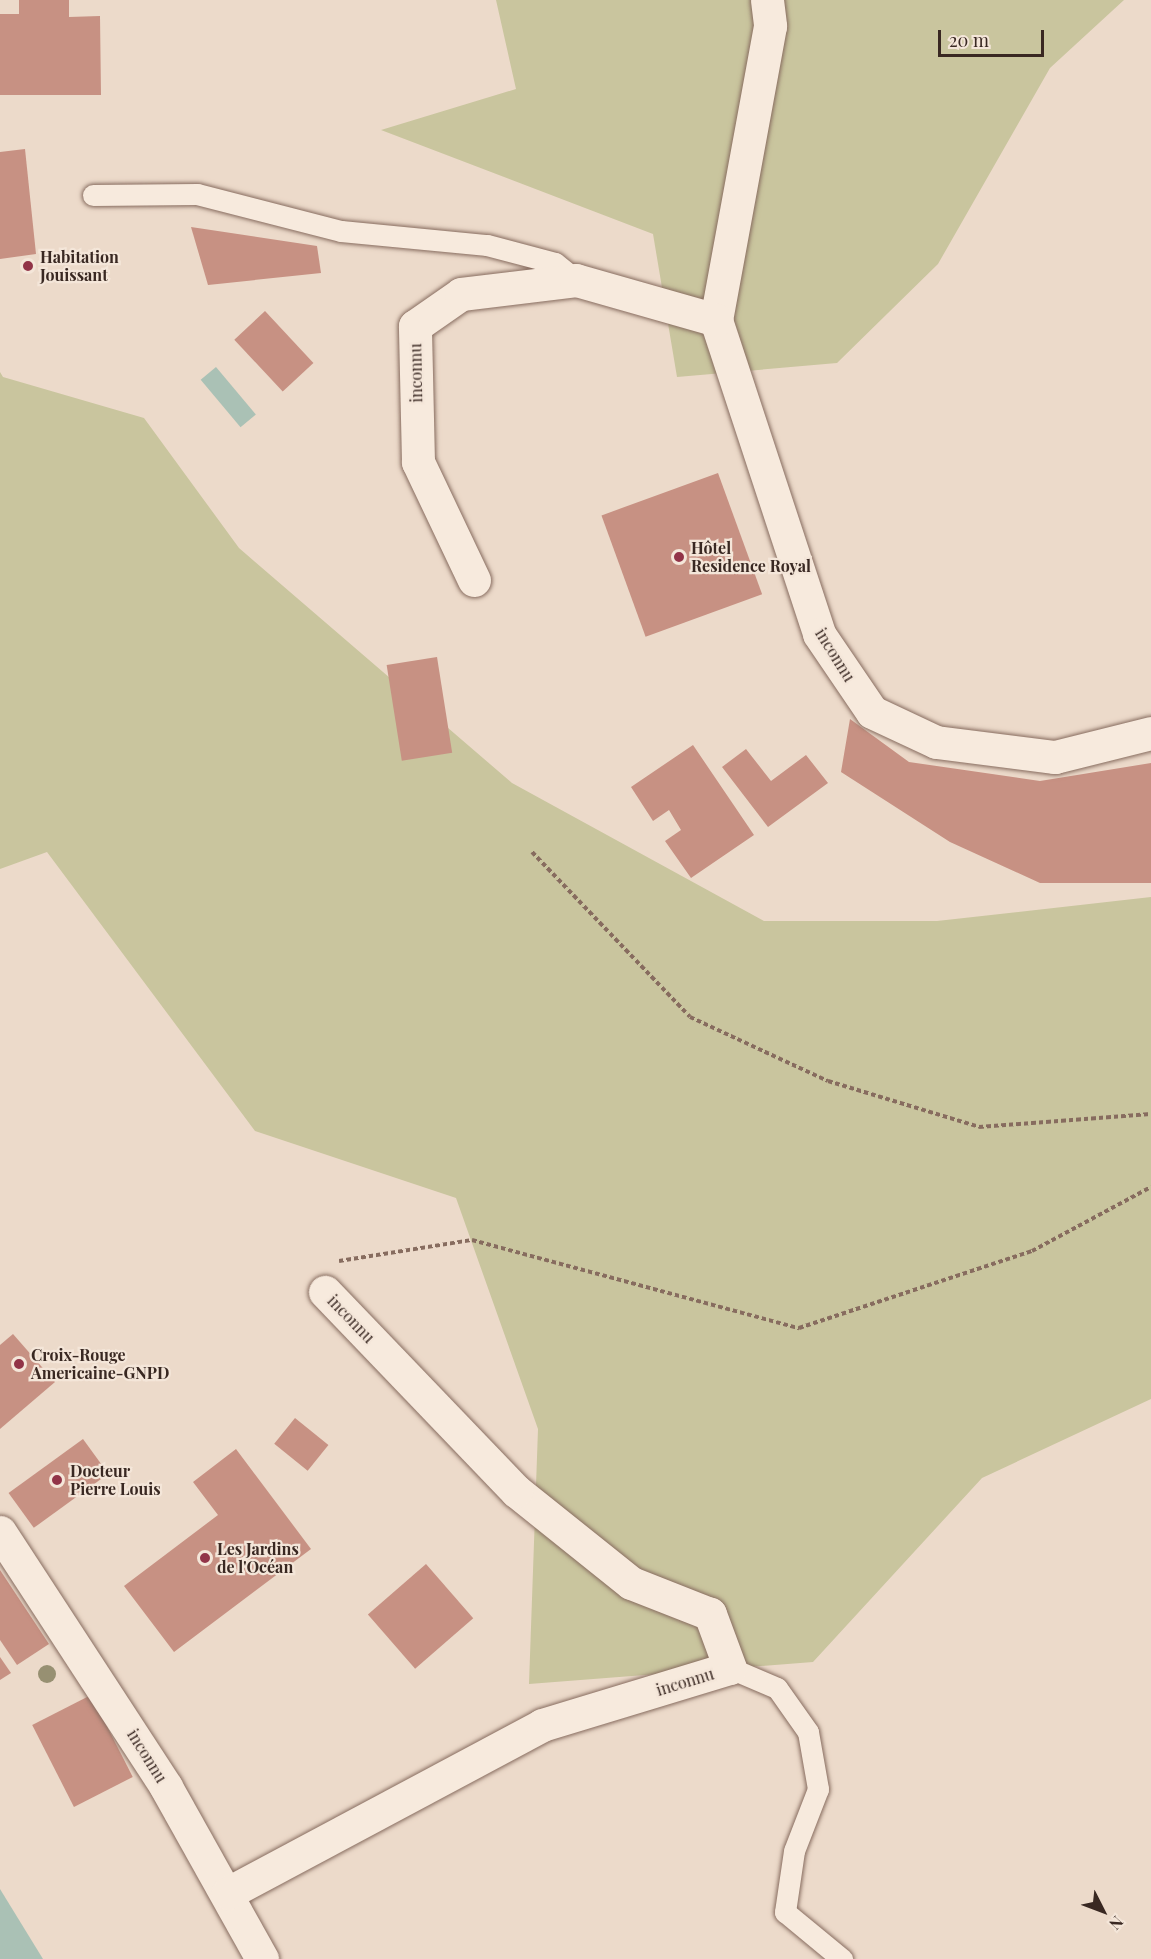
<!DOCTYPE html>
<meta charset="utf-8">
<style>
body{margin:0}
#map{position:relative;width:1151px;height:1959px;overflow:hidden;background:#ecdaca;font-family:"Playfair Display",serif}
div>[style]{position:absolute}
.green>*{inset:0;background:#c9c59e}
.water>*{inset:0;background:#aac1b5;transform-origin:0 0}
.building>*{inset:0;background:#c79183;transform-origin:0 0}
.path>*{height:4px;margin-top:-2px;transform-origin:0;background:repeating-linear-gradient(90deg,#876c5f 0 4.5px,transparent 0 7.5px)}
.roads{filter:drop-shadow(0 0 2px #876c5f) drop-shadow(0 0 2px #876c5f)}
.service>*{height:21px;margin:-10.5px;padding:0 10.5px;transform-origin:10.5px;border-radius:10.5px;background:#f7eadd}
.minor>*{height:33px;margin:-16.5px;padding:0 16.5px;transform-origin:16.5px;border-radius:16.5px;background:#f7eadd}
.trees>*{width:18px;height:18px;margin:-9px;border-radius:50%;background:#979072}
.dots>*{width:16px;height:16px;translate:-50% -50%;box-sizing:border-box;border:3px solid #f4e6d9;border-radius:50%}
span{translate:-50% -50%;white-space:nowrap;text-align:center;line-height:1.15;-webkit-text-stroke:4.5px #f4e6d9;paint-order:stroke}
.poi-label{font-size:16px;color:#392822;font-weight:700}
.left{translate:0 -50%;text-align:left}
.street-label{font-size:16px;color:#392822}
.north{position:absolute;left:1073px;top:1881px;width:60px;height:60px;-webkit-text-stroke:4px #f4e6d9;paint-order:stroke;rotate:132deg;font-size:16px;font-weight:700;line-height:24px;text-align:center;color:#392822}
.north::after{content:'';display:block;margin:auto;width:21px;height:27px;background:#392822;clip-path:polygon(50% 0,100% 100%,50% 72%,0 100%)}
.scale{position:absolute;left:938px;top:30px;width:106px;height:27px;box-sizing:border-box;border:3px solid #392822;border-top:0;padding-left:8px;font-size:18px;line-height:21px;white-space:nowrap;color:#392822;-webkit-text-stroke:4px #f4e6d9;paint-order:stroke}
</style>
<div id="map">
<div class="green">
<div style="clip-path:polygon(496px 0,1124px 0,1050px 68px,938px 264px,837px 363px,677px 377px,653px 234px,381px 130px,516px 89px)"></div>
<div style="clip-path:polygon(0 372px,3px 377px,144px 418px,239px 548px,512px 783px,764px 921px,937px 921px,1151px 897px,1151px 1399px,982px 1478px,813px 1662px,529px 1684px,538px 1429px,456px 1198px,255px 1131px,47px 852px,0 869px)"></div>
</div>
<div class="water">
<div style="left:216px;top:367px;width:62px;height:20px;rotate:50deg"></div>
<div style="clip-path:polygon(0 1889px,43px 1959px,0 1959px)"></div>
</div>
<div class="building">
<div style="clip-path:polygon(19px 0,69px 0,69px 17px,100px 16px,101px 95px,0 95px,0 14px,19px 14px)"></div>
<div style="clip-path:polygon(25px 149px,36px 254px,0 259px,0 152px)"></div>
<div style="clip-path:polygon(191px 227px,317px 246px,321px 273px,208px 285px)"></div>
<div style="left:265px;top:311px;width:71px;height:42px;rotate:47deg"></div>
<div style="left:718px;top:473px;width:129px;height:124px;rotate:70deg"></div>
<div style="left:437px;top:657px;width:97px;height:51px;rotate:81deg"></div>
<div style="clip-path:polygon(850px 719px,909px 762px,1040px 781px,1151px 763px,1151px 883px,1040px 883px,950px 842px,841px 772px)"></div>
<div style="clip-path:polygon(693px 745px,754px 835px,691px 878px,665px 841px,681px 830px,669px 810px,653px 821px,631px 787px)"></div>
<div style="clip-path:polygon(746px 749px,771px 781px,806px 755px,828px 783px,768px 827px,722px 767px)"></div>
<div style="clip-path:polygon(13px 1334px,55px 1382px,0 1429px,0 1345px)"></div>
<div style="left:295px;top:1418px;width:43px;height:33px;rotate:39deg"></div>
<div style="left:83px;top:1439px;width:43px;height:92px;rotate:54deg"></div>
<div style="clip-path:polygon(236px 1449px,311px 1549px,174px 1652px,124px 1586px,218px 1515px,193px 1482px)"></div>
<div style="left:426px;top:1564px;width:72px;height:77px;rotate:49deg"></div>
<div style="clip-path:polygon(0 1570px,49px 1644px,17px 1665px,0 1640px)"></div>
<div style="clip-path:polygon(0 1657px,11px 1673px,0 1680px)"></div>
<div style="left:91px;top:1695px;width:92px;height:66px;rotate:63deg"></div>
</div>
<div class="path">
<div style="left:532px;top:852px;width:228px;rotate:46.2deg"></div>
<div style="left:690px;top:1017px;width:152px;rotate:24.9deg"></div>
<div style="left:828px;top:1081px;width:158px;rotate:16.9deg"></div>
<div style="left:979px;top:1127px;width:172px;rotate:-4.3deg"></div>
<div style="left:339px;top:1261px;width:135px;rotate:-9deg"></div>
<div style="left:472px;top:1240px;width:339px;rotate:15.1deg"></div>
<div style="left:799px;top:1328px;width:245px;rotate:-18.3deg"></div>
<div style="left:1032px;top:1251px;width:135px;rotate:-28.3deg"></div>
</div>
<div class="roads">
<div class="service">
<div style="left:93px;top:195px;width:104px;rotate:-0.6deg"></div>
<div style="left:197px;top:194px;width:149px;rotate:14.4deg"></div>
<div style="left:341px;top:231px;width:147px;rotate:5.5deg"></div>
<div style="left:487px;top:245px;width:70px;rotate:14.8deg"></div>
<div style="left:555px;top:263px;width:27px;rotate:39deg"></div>
<div style="left:730px;top:1668px;width:51px;rotate:23.1deg"></div>
<div style="left:777px;top:1688px;width:54px;rotate:54.8deg"></div>
<div style="left:808px;top:1732px;width:58px;rotate:80deg"></div>
<div style="left:818px;top:1789px;width:66px;rotate:111.2deg"></div>
<div style="left:794px;top:1851px;width:62px;rotate:98.4deg"></div>
<div style="left:785px;top:1912px;width:74px;rotate:39.5deg"></div>
</div>
<div class="minor">
<div style="left:767px;top:0;width:26px;rotate:83deg"></div>
<div style="left:770px;top:26px;width:299px;rotate:100.4deg"></div>
<div style="left:716px;top:320px;width:330px;rotate:71.8deg"></div>
<div style="left:819px;top:634px;width:94px;rotate:55.8deg"></div>
<div style="left:872px;top:712px;width:71px;rotate:25.1deg"></div>
<div style="left:936px;top:742px;width:120px;rotate:7.2deg"></div>
<div style="left:1055px;top:757px;width:99px;rotate:-14deg"></div>
<div style="left:474px;top:580px;width:131px;rotate:-115.4deg"></div>
<div style="left:418px;top:462px;width:136px;rotate:-91.3deg"></div>
<div style="left:415px;top:326px;width:56px;rotate:-34.8deg"></div>
<div style="left:461px;top:294px;width:116px;rotate:-6.9deg"></div>
<div style="left:576px;top:280px;width:146px;rotate:15.9deg"></div>
<div style="left:0;top:1532px;width:304px;rotate:56.9deg"></div>
<div style="left:166px;top:1787px;width:197px;rotate:60.8deg"></div>
<div style="left:228px;top:1893px;width:356px;rotate:-28.1deg"></div>
<div style="left:542px;top:1725px;width:196px;rotate:-16.9deg"></div>
<div style="left:730px;top:1668px;width:58px;rotate:-110.3deg"></div>
<div style="left:710px;top:1614px;width:85px;rotate:-158.6deg"></div>
<div style="left:631px;top:1583px;width:147px;rotate:-141.3deg"></div>
<div style="left:516px;top:1491px;width:276px;rotate:-133.8deg"></div>
</div>
</div>
<div class="trees">
<div style="left:47px;top:1674px"></div>
</div>
<div class="dots">
<div style="left:28px;top:266px;background:#923448"></div>
<div style="left:679px;top:557px;background:#923448"></div>
<div style="left:19px;top:1364px;background:#923448"></div>
<div style="left:57px;top:1480px;background:#923448"></div>
<div style="left:205px;top:1558px;background:#923448"></div>
</div>
<div class="poi-label">
<span class="left" style="left:40px;top:266px">Habitation<br>Jouissant</span>
<span class="left" style="left:691px;top:557px">Hôtel<br>Residence Royal</span>
<span class="left" style="left:31px;top:1364px">Croix-Rouge<br>Americaine-GNPD</span>
<span class="left" style="left:70px;top:1480px">Docteur<br>Pierre Louis</span>
<span class="left" style="left:217px;top:1558px">Les Jardins<br>de l'Océan</span>
</div>
<div class="street-label">
<span style="left:416px;top:373px;rotate:-91deg">inconnu</span>
<span style="left:835px;top:655px;rotate:58deg">inconnu</span>
<span style="left:351px;top:1319px;rotate:46deg">inconnu</span>
<span style="left:685px;top:1682px;rotate:-17deg">inconnu</span>
<span style="left:147px;top:1756px;rotate:58deg">inconnu</span>
</div>
<div class="north">N</div>
<div class="scale">20 m</div>
</div>
